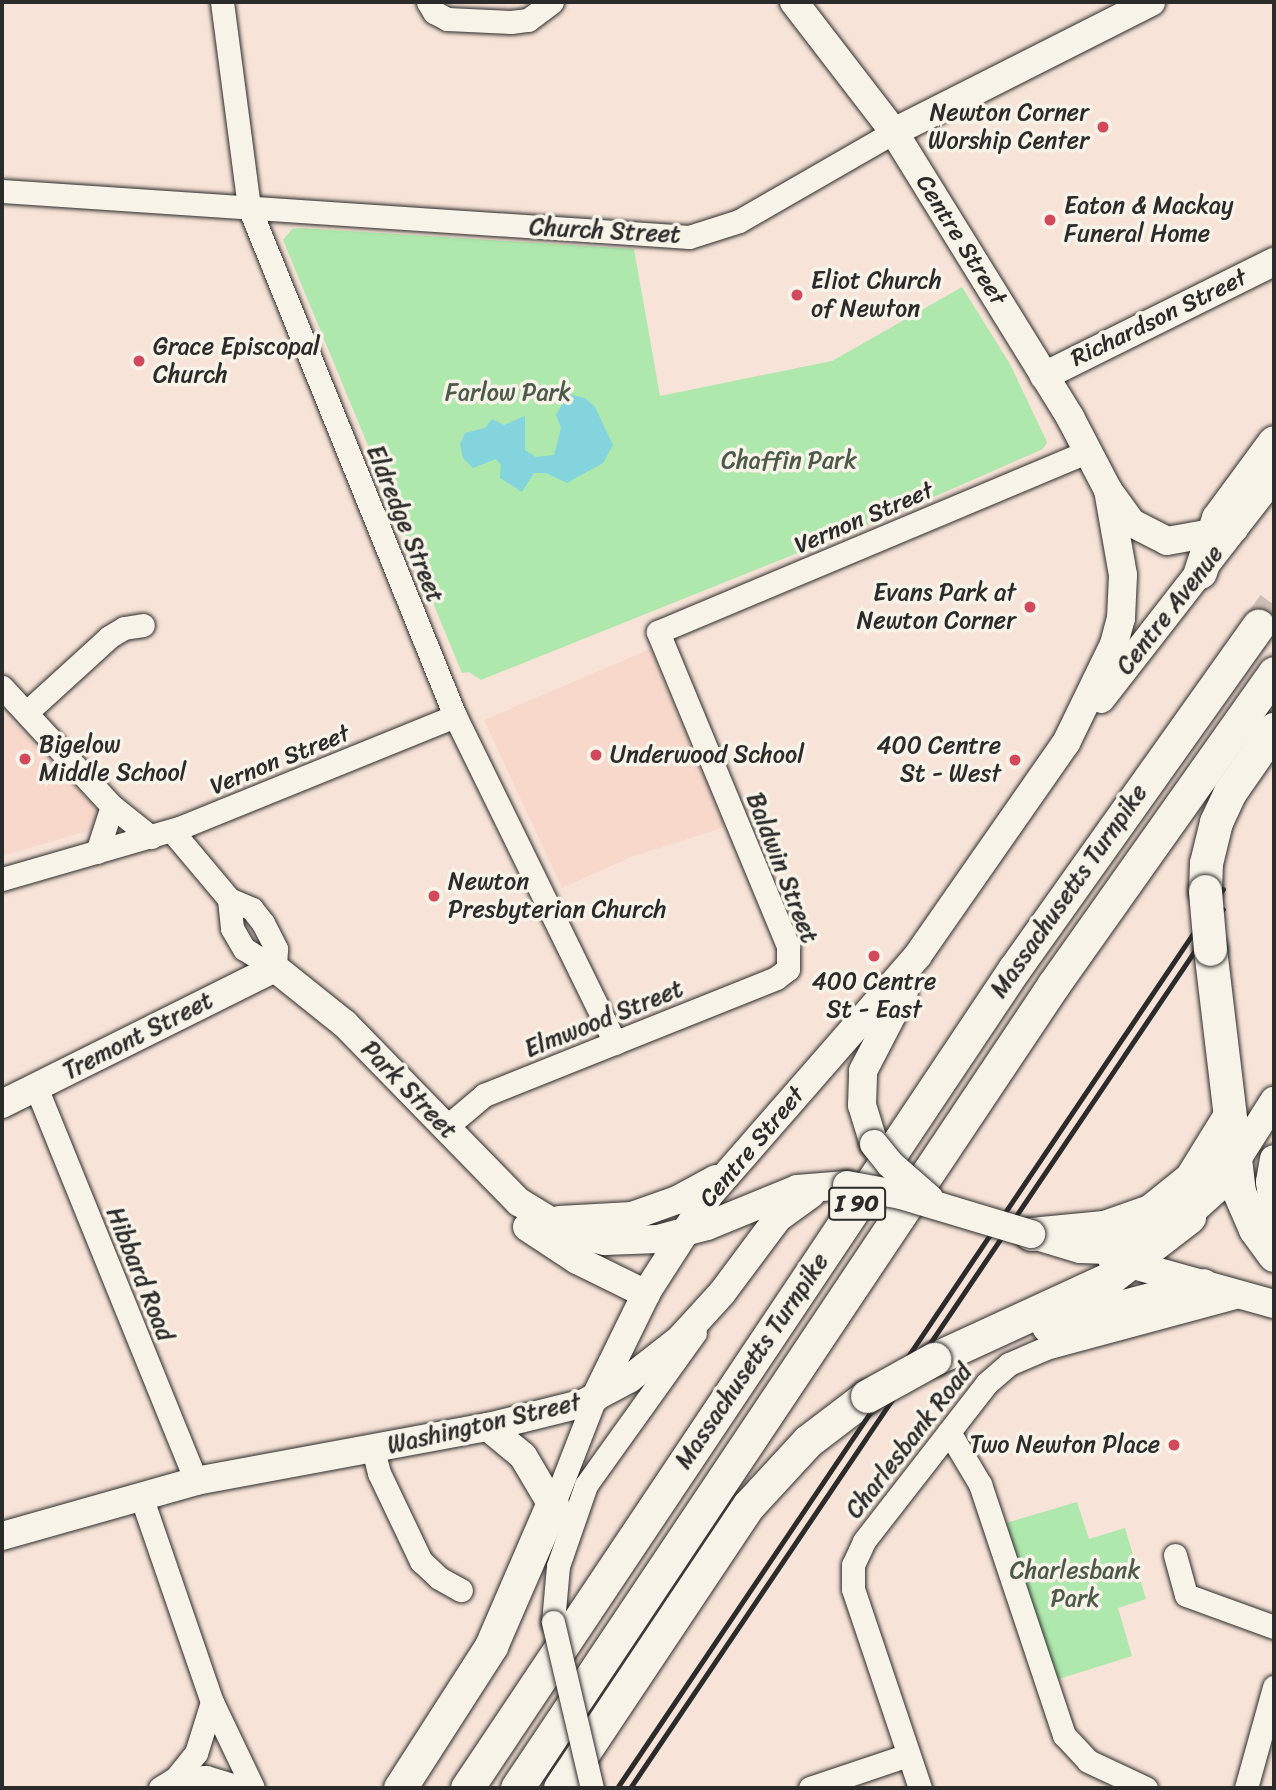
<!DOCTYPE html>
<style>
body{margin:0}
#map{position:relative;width:1276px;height:1790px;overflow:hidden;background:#f7e3d7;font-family:Sriracha,sans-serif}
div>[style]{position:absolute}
.built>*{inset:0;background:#f7d8cb}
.green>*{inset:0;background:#afe8ad}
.water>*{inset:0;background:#83d4dc}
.highway-tunnel>*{height:33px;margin-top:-16.5px;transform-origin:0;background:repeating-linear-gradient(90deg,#cebeb5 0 33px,transparent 0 50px)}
.roads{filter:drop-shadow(0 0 2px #2b2b2b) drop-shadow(0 0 2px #2b2b2b)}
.minor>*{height:23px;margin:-11.5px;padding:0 11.5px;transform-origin:11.5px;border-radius:11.5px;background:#f7f3e8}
.major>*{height:28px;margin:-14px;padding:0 14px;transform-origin:14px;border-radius:14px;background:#f7f3e8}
.highway>*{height:33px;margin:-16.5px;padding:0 16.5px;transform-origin:16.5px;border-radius:16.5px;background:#f7f3e8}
.rail>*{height:5px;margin:-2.5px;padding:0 2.5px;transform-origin:2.5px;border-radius:2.5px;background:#2b2b2b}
.bridges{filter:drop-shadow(0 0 2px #2b2b2b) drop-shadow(0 0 2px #2b2b2b)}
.minor-bridge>*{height:23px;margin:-11.5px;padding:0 11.5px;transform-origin:11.5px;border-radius:11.5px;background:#f7f3e8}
.major-bridge>*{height:28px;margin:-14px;padding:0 14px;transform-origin:14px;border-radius:14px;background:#f7f3e8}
.highway-bridge>*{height:33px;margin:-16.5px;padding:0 16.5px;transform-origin:16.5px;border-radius:16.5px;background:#f7f3e8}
.dots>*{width:19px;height:19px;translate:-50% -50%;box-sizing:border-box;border:4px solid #f7f3e8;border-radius:50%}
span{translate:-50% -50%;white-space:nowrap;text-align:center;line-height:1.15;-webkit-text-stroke:7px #f7f3e8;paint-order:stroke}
.shield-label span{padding:2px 5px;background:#f7f3e8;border:2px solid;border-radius:5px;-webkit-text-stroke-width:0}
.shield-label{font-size:23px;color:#2b2b2b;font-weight:700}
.poi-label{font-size:24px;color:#2b2b2b}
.right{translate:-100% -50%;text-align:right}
.left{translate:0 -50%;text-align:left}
.street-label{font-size:24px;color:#2b2b2b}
.park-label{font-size:24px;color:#4c5a4c}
.frame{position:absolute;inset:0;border:4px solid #2b2b2b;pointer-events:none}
</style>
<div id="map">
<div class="built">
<div style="clip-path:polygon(650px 649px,725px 827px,631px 857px,562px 888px,484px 720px)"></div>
<div style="clip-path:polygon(2px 712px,97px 809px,102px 817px,94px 829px,2px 856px)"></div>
</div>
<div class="green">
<div style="clip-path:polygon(301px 228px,634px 249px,660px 396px,832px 361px,962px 287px,1010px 364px,1047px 442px,1043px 449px,895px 514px,481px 680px,469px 672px,462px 673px,283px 240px,292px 229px)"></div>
<div style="clip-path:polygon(1077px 1502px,1089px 1539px,1125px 1528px,1146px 1599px,1118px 1608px,1132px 1656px,1056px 1680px,1006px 1523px)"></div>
</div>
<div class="water">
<div style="clip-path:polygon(568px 394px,585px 398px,595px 407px,613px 445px,603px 463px,567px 483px,546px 473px,534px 473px,522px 492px,500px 478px,501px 465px,496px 459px,473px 468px,463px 458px,460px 444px,465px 433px,485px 428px,492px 419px,504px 425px,525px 416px,525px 450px,536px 457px,554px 455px,561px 428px,556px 415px)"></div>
</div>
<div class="highway-tunnel">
<div style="left:1258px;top:626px;width:27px;rotate:-54deg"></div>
</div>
<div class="roads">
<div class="minor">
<div style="left:222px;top:2px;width:207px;rotate:82.5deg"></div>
<div style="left:249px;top:207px;width:549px;rotate:67.97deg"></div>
<div style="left:455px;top:716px;width:364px;rotate:63.9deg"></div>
<div style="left:428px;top:2px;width:12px;rotate:59deg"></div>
<div style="left:434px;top:12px;width:15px;rotate:28deg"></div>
<div style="left:447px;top:19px;width:64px;rotate:2.7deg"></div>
<div style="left:511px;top:22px;width:17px;rotate:-7deg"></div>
<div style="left:528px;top:20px;width:30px;rotate:-37deg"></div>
<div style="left:2px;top:191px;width:689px;rotate:3.83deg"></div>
<div style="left:689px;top:237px;width:52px;rotate:-17.7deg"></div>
<div style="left:739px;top:221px;width:179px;rotate:-29.9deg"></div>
<div style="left:2px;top:687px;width:162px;rotate:47.3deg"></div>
<div style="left:112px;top:806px;width:50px;rotate:38.5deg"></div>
<div style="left:27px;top:712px;width:111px;rotate:-42.4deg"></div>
<div style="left:109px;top:637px;width:17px;rotate:-31deg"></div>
<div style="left:124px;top:628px;width:19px;rotate:-9deg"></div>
<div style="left:172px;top:831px;width:89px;rotate:50deg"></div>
<div style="left:229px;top:899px;width:25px;rotate:23deg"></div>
<div style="left:252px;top:909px;width:18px;rotate:52deg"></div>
<div style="left:263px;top:923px;width:29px;rotate:63deg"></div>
<div style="left:276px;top:949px;width:19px;rotate:93deg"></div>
<div style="left:275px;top:968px;width:36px;rotate:-148deg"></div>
<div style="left:244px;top:949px;width:24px;rotate:-120deg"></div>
<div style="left:232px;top:928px;width:29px;rotate:-96deg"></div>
<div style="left:97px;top:852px;width:48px;rotate:-71.9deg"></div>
<div style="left:2px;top:879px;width:184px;rotate:-16.1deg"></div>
<div style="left:179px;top:828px;width:298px;rotate:-22.1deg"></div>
<div style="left:36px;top:1087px;width:425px;rotate:67.9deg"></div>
<div style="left:445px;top:1128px;width:51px;rotate:-40.2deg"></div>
<div style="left:484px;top:1095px;width:315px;rotate:-21.8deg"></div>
<div style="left:776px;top:978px;width:15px;rotate:-37deg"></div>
<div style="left:788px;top:969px;width:23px;rotate:-90deg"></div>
<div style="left:788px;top:946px;width:340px;rotate:-112.5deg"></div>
<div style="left:658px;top:632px;width:467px;rotate:-22.8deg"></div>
<div style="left:949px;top:1432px;width:61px;rotate:59.2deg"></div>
<div style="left:980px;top:1484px;width:265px;rotate:71.5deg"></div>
<div style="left:1064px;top:1735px;width:35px;rotate:47deg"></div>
<div style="left:1088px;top:1761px;width:64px;rotate:25deg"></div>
<div style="left:373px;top:1449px;width:25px;rotate:76deg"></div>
<div style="left:379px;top:1473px;width:98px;rotate:64.5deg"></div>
<div style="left:421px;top:1561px;width:25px;rotate:43deg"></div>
<div style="left:439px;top:1578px;width:25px;rotate:29deg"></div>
<div style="left:141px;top:1496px;width:218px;rotate:71deg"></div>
<div style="left:212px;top:1702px;width:53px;rotate:107.4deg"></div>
<div style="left:196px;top:1753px;width:32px;rotate:129deg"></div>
<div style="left:176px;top:1778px;width:19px;rotate:148deg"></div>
<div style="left:549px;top:1516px;width:127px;rotate:-68.7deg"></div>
<div style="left:1175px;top:1555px;width:41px;rotate:74.6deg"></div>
<div style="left:1186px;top:1595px;width:94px;rotate:20deg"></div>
<div style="left:553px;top:1622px;width:56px;rotate:-84.9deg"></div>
<div style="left:558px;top:1566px;width:86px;rotate:-70.9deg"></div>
<div style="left:586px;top:1485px;width:187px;rotate:-54.4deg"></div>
<div style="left:212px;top:1702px;width:95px;rotate:64.5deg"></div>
<div style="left:176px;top:1778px;width:30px;rotate:-2deg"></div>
<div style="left:206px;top:1777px;width:37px;rotate:17deg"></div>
<div style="left:810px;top:1788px;width:103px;rotate:-18.6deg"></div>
<div style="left:920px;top:1788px;width:210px;rotate:-108.6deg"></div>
<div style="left:853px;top:1589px;width:24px;rotate:-90deg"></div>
<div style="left:853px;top:1565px;width:26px;rotate:-65deg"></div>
<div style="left:864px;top:1541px;width:200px;rotate:-52.1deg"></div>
<div style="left:987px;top:1383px;width:29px;rotate:-41deg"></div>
<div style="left:1009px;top:1364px;width:40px;rotate:-23.4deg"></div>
<div style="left:1046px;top:1348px;width:204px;rotate:-15.1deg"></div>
<div style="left:1246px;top:1788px;width:105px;rotate:-74.5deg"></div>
</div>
<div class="major">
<div style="left:794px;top:2px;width:164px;rotate:52.4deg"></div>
<div style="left:894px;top:132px;width:335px;rotate:58.3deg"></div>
<div style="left:1070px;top:417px;width:82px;rotate:62.5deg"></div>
<div style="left:1108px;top:490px;width:41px;rotate:54deg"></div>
<div style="left:1132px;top:523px;width:39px;rotate:27deg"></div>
<div style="left:1167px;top:541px;width:68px;rotate:-10.2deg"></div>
<div style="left:894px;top:132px;width:288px;rotate:-26.8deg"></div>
<div style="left:1044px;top:376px;width:257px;rotate:-26.4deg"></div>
<div style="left:1101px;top:699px;width:281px;rotate:-52.1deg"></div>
<div style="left:2px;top:1104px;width:305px;rotate:-26.5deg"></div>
<div style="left:275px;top:968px;width:90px;rotate:38.7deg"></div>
<div style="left:345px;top:1024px;width:249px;rotate:45.7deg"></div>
<div style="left:519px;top:1202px;width:60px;rotate:31.3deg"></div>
<div style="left:570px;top:1233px;width:36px;rotate:13deg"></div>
<div style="left:605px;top:1241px;width:53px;rotate:-2.2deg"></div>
<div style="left:658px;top:1239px;width:51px;rotate:-14.9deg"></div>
<div style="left:707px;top:1226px;width:97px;rotate:-22.3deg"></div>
<div style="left:797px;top:1189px;width:50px;rotate:-4.6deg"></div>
<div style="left:874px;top:1144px;width:41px;rotate:-107.1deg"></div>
<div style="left:862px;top:1105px;width:34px;rotate:-88deg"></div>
<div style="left:863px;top:1071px;width:89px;rotate:-62.6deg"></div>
<div style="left:1274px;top:1159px;width:23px;rotate:100deg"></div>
<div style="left:1270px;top:1182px;width:29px;rotate:82deg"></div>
<div style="left:559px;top:1220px;width:73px;rotate:-3.1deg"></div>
<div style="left:632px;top:1216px;width:48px;rotate:-19.6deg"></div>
<div style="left:677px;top:1200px;width:44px;rotate:-28.3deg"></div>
<div style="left:527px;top:1227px;width:60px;rotate:33.4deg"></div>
<div style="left:577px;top:1260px;width:77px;rotate:26.2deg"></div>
<div style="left:1037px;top:1236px;width:45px;rotate:16.8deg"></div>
<div style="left:1080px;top:1249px;width:36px;rotate:2deg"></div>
<div style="left:1116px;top:1250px;width:21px;rotate:-11deg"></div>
<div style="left:1137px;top:1246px;width:38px;rotate:-25deg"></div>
<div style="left:1171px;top:1230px;width:66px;rotate:-41.9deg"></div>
<div style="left:1220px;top:1186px;width:101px;rotate:-57.6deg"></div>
<div style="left:1112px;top:1259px;width:168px;rotate:15.5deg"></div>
<div style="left:595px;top:1398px;width:120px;rotate:-63.9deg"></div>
<div style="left:648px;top:1290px;width:113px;rotate:-57.3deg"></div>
<div style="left:709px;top:1195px;width:318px;rotate:-48.9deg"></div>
<div style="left:918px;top:955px;width:259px;rotate:-55.1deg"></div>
<div style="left:1066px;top:743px;width:110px;rotate:-64.1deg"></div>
<div style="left:1114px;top:644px;width:27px;rotate:-75deg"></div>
<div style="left:1121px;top:618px;width:43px;rotate:-87.3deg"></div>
<div style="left:1123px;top:575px;width:86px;rotate:-100deg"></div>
<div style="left:488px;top:1427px;width:45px;rotate:39.6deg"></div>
<div style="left:523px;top:1456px;width:57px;rotate:59.4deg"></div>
<div style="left:2px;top:1536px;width:202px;rotate:-15.8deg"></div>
<div style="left:196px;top:1481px;width:297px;rotate:-10.5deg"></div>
<div style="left:488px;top:1427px;width:99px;rotate:-14deg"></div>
<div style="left:584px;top:1403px;width:51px;rotate:-28.1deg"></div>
<div style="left:629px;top:1379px;width:65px;rotate:-38.1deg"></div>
<div style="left:680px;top:1339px;width:62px;rotate:-47.6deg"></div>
<div style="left:722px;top:1293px;width:94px;rotate:-53.3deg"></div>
<div style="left:778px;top:1218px;width:41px;rotate:-36deg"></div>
</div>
<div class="highway">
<div style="left:1200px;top:572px;width:57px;rotate:-71.6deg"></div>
<div style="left:1218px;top:518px;width:94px;rotate:-53.6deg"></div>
<div style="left:1205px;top:891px;width:28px;rotate:-88deg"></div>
<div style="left:1206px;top:863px;width:42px;rotate:-76.3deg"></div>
<div style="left:1216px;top:822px;width:33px;rotate:-65deg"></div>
<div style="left:1230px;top:792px;width:77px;rotate:-55.1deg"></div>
<div style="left:1210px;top:949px;width:245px;rotate:83.2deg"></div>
<div style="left:1239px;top:1192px;width:40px;rotate:66.6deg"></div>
<div style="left:1255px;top:1229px;width:32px;rotate:54deg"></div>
<div style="left:1031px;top:1234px;width:73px;rotate:-5.5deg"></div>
<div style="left:1104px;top:1227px;width:49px;rotate:-19.2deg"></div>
<div style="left:1150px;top:1211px;width:53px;rotate:-38.8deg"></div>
<div style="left:1191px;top:1178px;width:70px;rotate:-58.3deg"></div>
<div style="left:1048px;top:1326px;width:160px;rotate:-14.8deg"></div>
<div style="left:934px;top:1359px;width:194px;rotate:-24.7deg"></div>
<div style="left:1110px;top:1278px;width:100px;rotate:-37.7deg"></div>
<div style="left:400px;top:1788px;width:169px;rotate:-57.3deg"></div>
<div style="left:491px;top:1646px;width:154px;rotate:-66.6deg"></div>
<div style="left:467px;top:1788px;width:986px;rotate:-56.25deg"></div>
<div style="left:1015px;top:968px;width:420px;rotate:-54.6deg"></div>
<div style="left:517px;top:1788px;width:967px;rotate:-56.26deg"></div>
<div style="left:1054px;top:984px;width:381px;rotate:-54.7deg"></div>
<div style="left:560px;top:1788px;width:340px;rotate:-56.3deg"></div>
<div style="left:749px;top:1505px;width:87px;rotate:-47.3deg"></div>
<div style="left:808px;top:1441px;width:74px;rotate:-37.3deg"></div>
</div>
</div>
<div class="rail">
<div style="left:617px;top:1788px;width:1084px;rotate:-56.02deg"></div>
<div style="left:630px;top:1788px;width:1060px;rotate:-56deg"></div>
</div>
<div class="bridges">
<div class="minor-bridge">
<div style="left:553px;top:1622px;width:171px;rotate:76.8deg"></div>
</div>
<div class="major-bridge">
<div style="left:874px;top:1144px;width:26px;rotate:51deg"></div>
<div style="left:890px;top:1164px;width:52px;rotate:41.1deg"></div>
<div style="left:847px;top:1185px;width:55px;rotate:10.5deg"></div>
<div style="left:901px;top:1195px;width:136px;rotate:16.7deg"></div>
</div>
<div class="highway-bridge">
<div style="left:1205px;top:891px;width:58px;rotate:85.1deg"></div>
<div style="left:867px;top:1396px;width:77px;rotate:-28.9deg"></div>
</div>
</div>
<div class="dots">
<div style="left:1103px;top:127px;background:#d1495b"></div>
<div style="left:1050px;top:220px;background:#d1495b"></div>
<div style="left:797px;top:295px;background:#d1495b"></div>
<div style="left:139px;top:361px;background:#d1495b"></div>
<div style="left:1030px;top:607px;background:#d1495b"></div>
<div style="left:596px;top:755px;background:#d1495b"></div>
<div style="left:25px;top:759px;background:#d1495b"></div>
<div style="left:1015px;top:760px;background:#d1495b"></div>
<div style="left:434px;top:896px;background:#d1495b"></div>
<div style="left:874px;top:956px;background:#d1495b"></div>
<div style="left:1174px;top:1445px;background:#d1495b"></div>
</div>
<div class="shield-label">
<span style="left:857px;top:1204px">I 90</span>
</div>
<div class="poi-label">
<span class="right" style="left:1089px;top:127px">Newton Corner<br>Worship Center</span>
<span class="left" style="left:1064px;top:220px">Eaton &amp; Mackay<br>Funeral Home</span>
<span class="left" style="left:811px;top:295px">Eliot Church<br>of Newton</span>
<span class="left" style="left:153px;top:361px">Grace Episcopal<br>Church</span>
<span class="right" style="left:1016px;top:607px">Evans Park at<br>Newton Corner</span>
<span class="left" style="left:39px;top:759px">Bigelow<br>Middle School</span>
<span class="right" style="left:1001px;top:760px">400 Centre<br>St - West</span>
<span class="left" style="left:610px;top:755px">Underwood School</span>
<span class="left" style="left:448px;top:896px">Newton<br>Presbyterian Church</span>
<span style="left:874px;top:996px">400 Centre<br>St - East</span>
<span class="right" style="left:1160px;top:1445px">Two Newton Place</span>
</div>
<div class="street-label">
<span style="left:605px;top:231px;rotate:3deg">Church Street</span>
<span style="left:961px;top:240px;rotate:58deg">Centre Street</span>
<span style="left:1159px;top:318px;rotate:-26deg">Richardson Street</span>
<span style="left:864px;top:518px;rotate:-23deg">Vernon Street</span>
<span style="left:405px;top:524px;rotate:68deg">Eldredge Street</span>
<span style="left:1170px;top:610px;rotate:-52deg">Centre Avenue</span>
<span style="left:280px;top:760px;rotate:-22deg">Vernon Street</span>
<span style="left:782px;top:868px;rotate:69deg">Baldwin Street</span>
<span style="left:1069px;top:891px;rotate:-55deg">Massachusetts Turnpike</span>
<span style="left:604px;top:1019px;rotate:-22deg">Elmwood Street</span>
<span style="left:138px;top:1036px;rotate:-27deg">Tremont Street</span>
<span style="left:409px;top:1090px;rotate:46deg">Park Street</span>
<span style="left:752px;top:1147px;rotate:-50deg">Centre Street</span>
<span style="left:140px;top:1274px;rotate:68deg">Hibbard Road</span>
<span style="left:752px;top:1361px;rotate:-56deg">Massachusetts Turnpike</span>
<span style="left:484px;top:1424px;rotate:-13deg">Washington Street</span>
<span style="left:909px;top:1441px;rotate:-52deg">Charlesbank Road</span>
</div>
<div class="park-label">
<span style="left:508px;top:393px">Farlow Park</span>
<span style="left:789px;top:461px">Chaffin Park</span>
<span style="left:1075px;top:1585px">Charlesbank<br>Park</span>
</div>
<div class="frame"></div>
</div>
